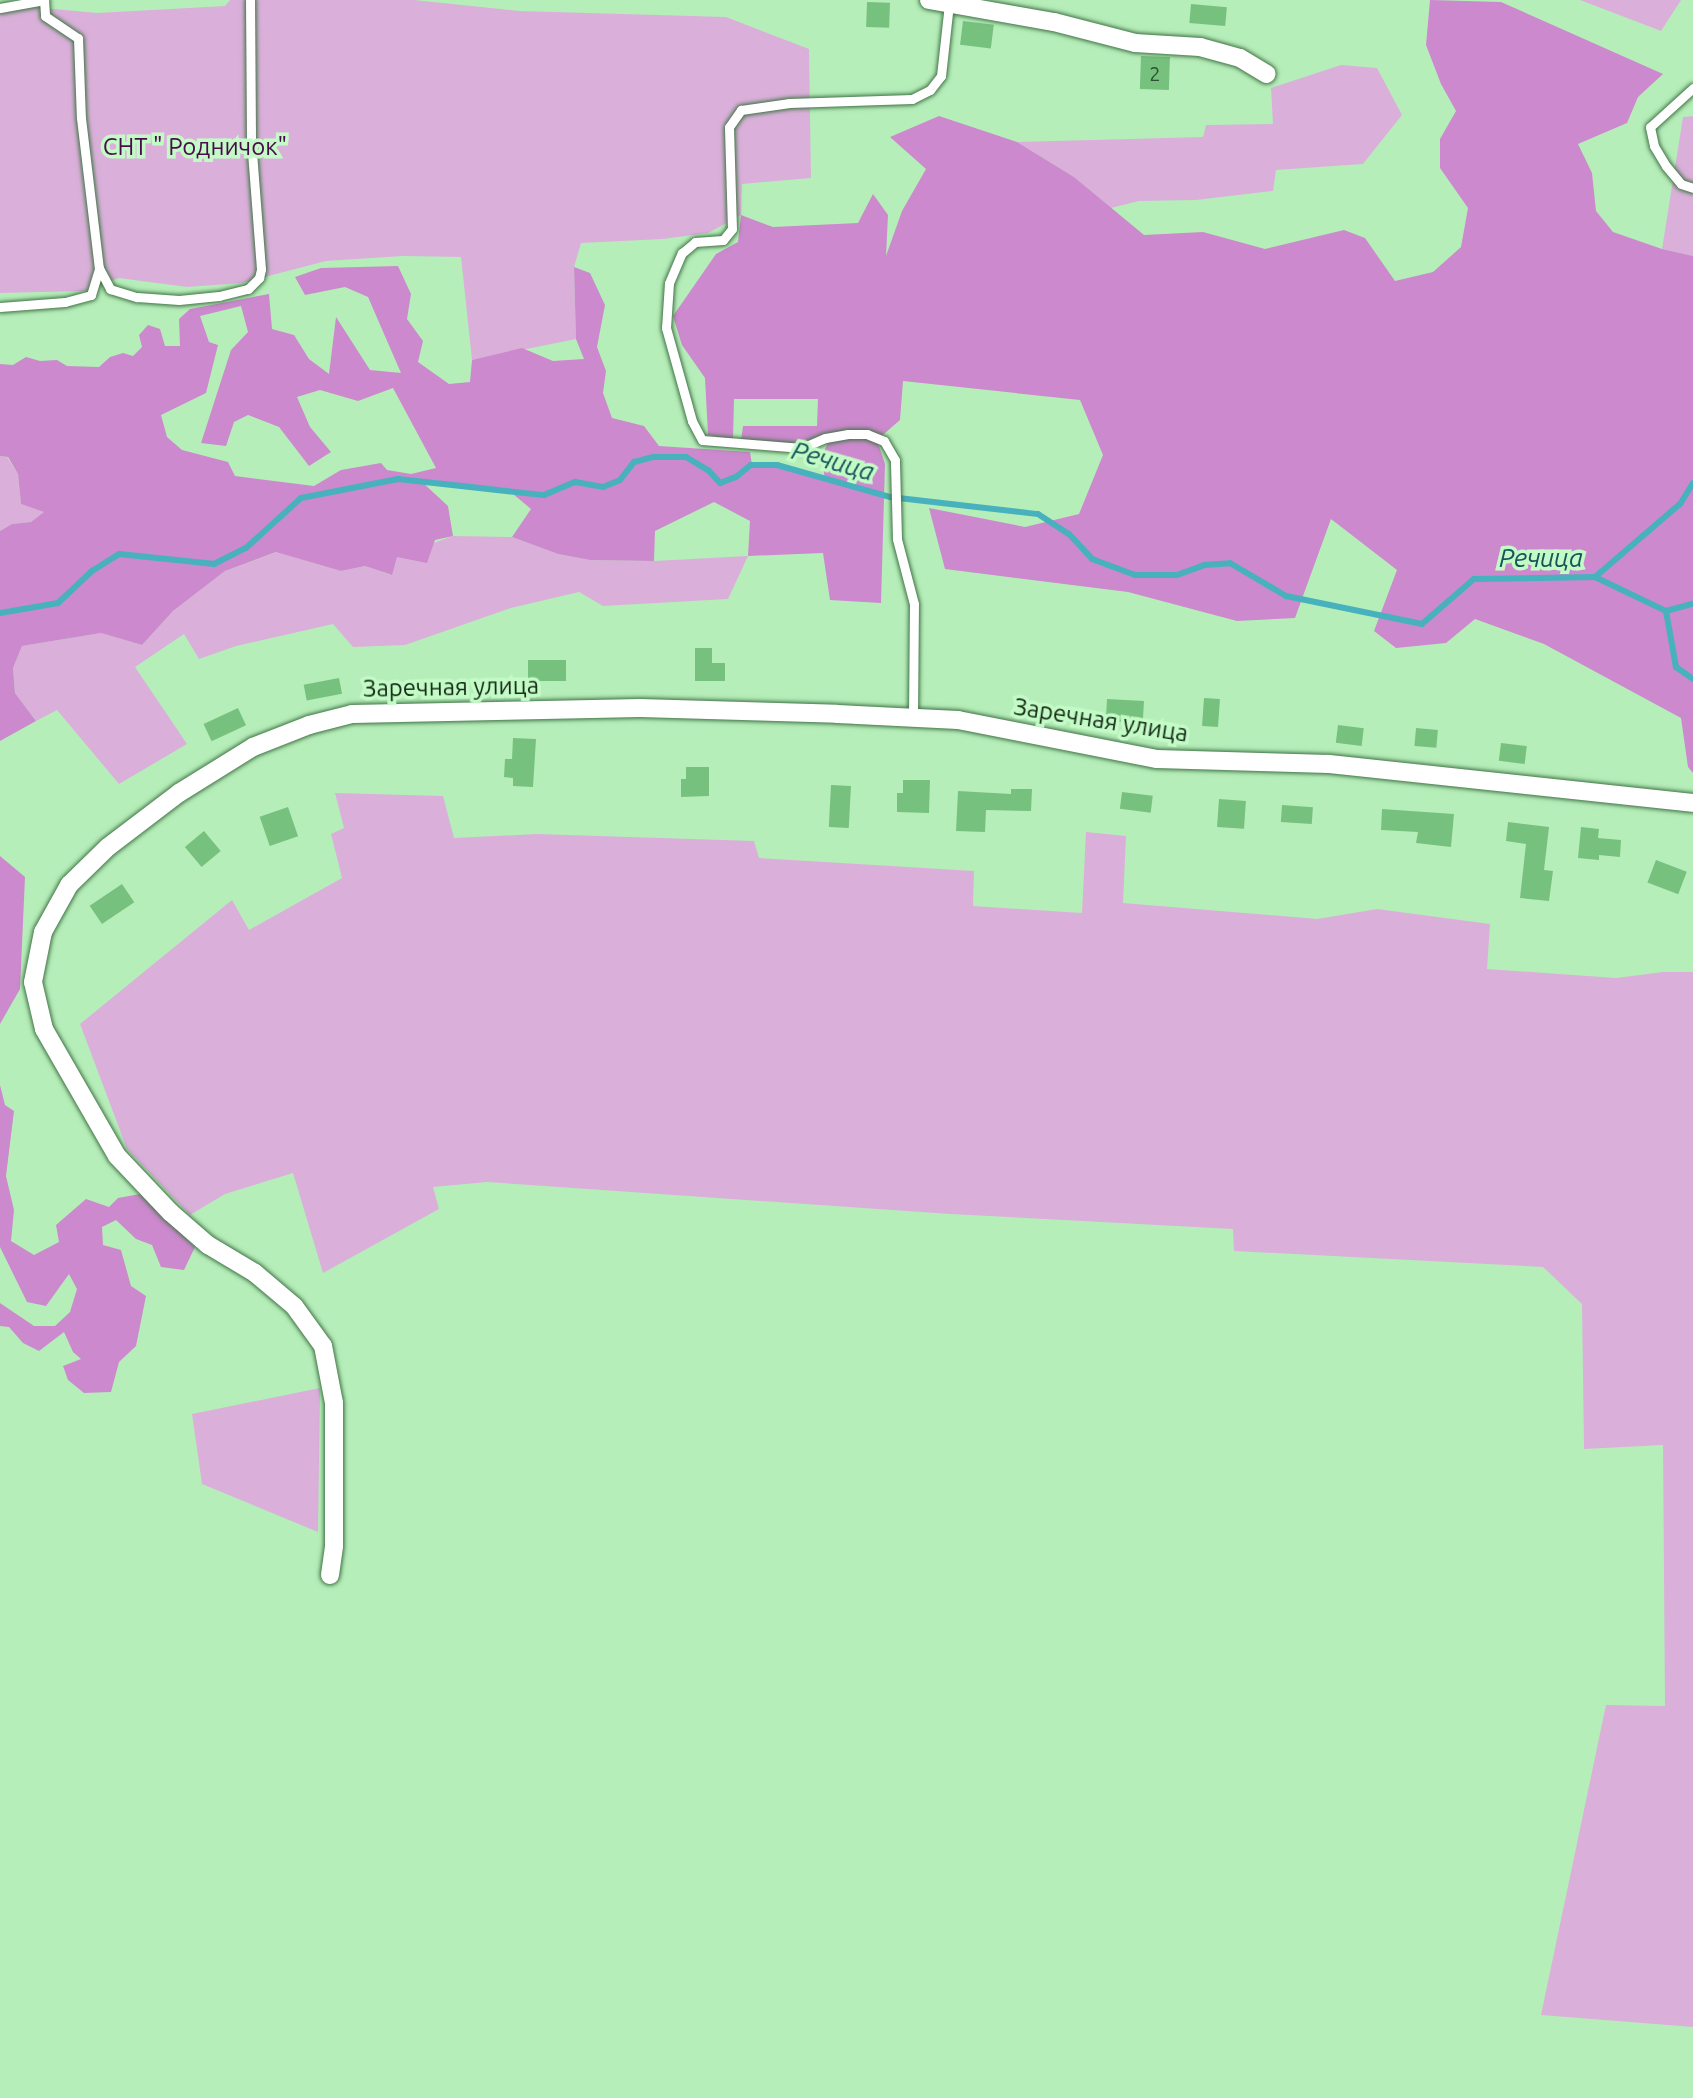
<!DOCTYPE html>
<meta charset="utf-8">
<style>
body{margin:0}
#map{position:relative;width:1693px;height:2098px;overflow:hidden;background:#b6eeba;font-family:Ubuntu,sans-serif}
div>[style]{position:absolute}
.green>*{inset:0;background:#dab0da}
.forest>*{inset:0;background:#cc89cd}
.stream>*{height:6px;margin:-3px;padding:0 3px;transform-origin:3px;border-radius:3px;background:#48b1be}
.building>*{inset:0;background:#77c17e;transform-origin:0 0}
.roads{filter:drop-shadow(0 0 2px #417446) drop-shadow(0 0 2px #417446)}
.service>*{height:9px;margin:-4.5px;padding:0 4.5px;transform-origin:4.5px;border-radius:4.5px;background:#fff}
.minor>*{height:18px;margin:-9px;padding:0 9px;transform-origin:9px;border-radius:9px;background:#fff}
span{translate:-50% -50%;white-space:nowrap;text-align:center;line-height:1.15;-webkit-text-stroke:7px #c3fbc6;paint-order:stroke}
.number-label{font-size:20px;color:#2e5132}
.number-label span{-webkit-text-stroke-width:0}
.park-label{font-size:24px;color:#490b4b}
.street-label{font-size:24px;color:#162c18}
.water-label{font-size:26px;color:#18545b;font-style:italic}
</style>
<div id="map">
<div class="green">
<div style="clip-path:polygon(230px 0,414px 0,519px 11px,726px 17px,809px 49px,811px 178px,742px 184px,741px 215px,708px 233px,663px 239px,581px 243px,574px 267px,576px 339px,472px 360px,461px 257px,403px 256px,326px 261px,242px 283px,187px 287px,119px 278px,83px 291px,0 293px,0 4px,97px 13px,225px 6px)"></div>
<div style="clip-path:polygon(1580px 0,1681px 0,1661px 31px)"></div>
<div style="clip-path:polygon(1341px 65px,1377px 68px,1402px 115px,1363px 164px,1276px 170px,1273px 191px,1196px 200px,1139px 201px,1111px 208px,1074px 177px,1017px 142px,1203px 137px,1206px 125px,1273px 124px,1271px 88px)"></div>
<div style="clip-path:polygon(1693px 116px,1693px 256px,1662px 249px,1683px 117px)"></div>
<div style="clip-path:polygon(0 456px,7px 457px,18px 474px,21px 504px,45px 512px,31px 522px,12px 524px,0 531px)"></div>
<div style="clip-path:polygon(453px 536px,512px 537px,558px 554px,590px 560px,654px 561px,748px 556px,728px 599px,603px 606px,579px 592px,511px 608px,405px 645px,353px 647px,333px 624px,236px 646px,199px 659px,184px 634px,135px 667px,187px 744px,119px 784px,57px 710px,36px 721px,15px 693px,13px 668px,22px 646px,101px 633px,142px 645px,173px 611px,225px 571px,277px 552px,341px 571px,365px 566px,391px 575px,397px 556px)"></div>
<div style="clip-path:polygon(335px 793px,443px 796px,454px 838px,537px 834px,754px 841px,759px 858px,974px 871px,973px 906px,1082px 913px,1086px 832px,1126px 836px,1123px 903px,1317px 919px,1377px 909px,1490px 924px,1487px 969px,1616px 978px,1663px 972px,1693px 972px,1693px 2027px,1541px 2015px,1606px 1705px,1665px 1706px,1663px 1445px,1584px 1449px,1582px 1304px,1543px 1267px,1234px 1251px,1233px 1229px,950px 1214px,487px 1182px,433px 1187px,439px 1209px,323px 1273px,293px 1173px,225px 1194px,190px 1215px,127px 1149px,80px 1024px,232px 900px,249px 930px,342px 878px,331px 834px,344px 828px)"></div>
<div style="clip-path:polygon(320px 1388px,318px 1532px,202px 1484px,192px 1414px)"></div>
</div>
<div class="forest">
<div style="clip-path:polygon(evenodd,1430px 0,1501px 2px,1663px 74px,1638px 97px,1627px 123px,1578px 144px,1592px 173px,1596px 211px,1613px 232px,1662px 249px,1693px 256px,1693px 773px,1688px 767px,1681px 718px,1544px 644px,1475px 619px,1446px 643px,1396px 648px,1374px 631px,1397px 570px,1331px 519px,1295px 618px,1237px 621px,1128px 592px,945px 569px,929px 508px,1025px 527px,1079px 514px,1103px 455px,1080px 400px,903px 381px,900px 420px,877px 440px,885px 464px,881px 603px,830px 600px,823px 553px,748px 556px,750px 521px,714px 502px,655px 531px,654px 561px,590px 560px,558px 554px,512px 537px,531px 509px,506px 488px,422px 482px,448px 506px,453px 536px,435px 540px,427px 563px,397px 557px,392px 575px,365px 566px,341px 571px,276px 552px,225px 571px,173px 611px,142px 645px,101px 633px,22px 646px,13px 668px,15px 693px,36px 721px,0 741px,0 531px,12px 524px,31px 522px,44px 512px,21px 504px,18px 474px,8px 457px,0 456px,0 364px,13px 365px,26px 357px,40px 361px,57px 360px,67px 366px,99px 367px,110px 357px,123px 353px,133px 356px,142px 347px,139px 335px,148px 325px,160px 329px,165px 346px,180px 346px,179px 319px,190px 309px,269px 294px,272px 329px,294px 335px,309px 359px,329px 374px,336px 317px,370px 370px,401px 373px,368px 297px,345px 287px,305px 295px,295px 277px,321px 268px,398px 266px,411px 294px,407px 319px,423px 341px,418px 362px,449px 384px,470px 382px,472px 360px,522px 348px,553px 361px,584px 359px,576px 339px,574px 267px,590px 273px,605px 305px,597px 347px,606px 371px,603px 393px,612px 418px,644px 426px,659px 446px,750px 452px,752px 465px,777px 465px,825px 481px,822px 455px,831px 437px,813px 448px,741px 441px,743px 426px,817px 426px,818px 399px,734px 399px,733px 440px,708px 435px,705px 378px,682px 345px,673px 316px,716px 254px,738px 242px,741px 215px,773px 227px,858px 223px,873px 194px,888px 215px,886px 256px,902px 211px,926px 169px,890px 137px,939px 116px,1017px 142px,1074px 177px,1144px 235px,1203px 232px,1265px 249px,1344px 230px,1365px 238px,1395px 281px,1433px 272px,1461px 247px,1468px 208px,1440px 168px,1440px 139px,1456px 111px,1441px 84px,1426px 45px,1430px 0,241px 306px,248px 332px,231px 350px,201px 443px,226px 446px,234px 422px,248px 415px,279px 427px,309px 466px,331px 452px,310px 427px,297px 397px,320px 390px,358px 401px,393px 388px,436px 468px,411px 474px,387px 470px,381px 463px,341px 470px,314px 486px,235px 476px,228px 462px,182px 450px,167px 437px,161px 415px,206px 393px,218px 345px,209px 342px,200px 316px,241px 306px)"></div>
<div style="clip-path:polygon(0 856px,25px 877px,20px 989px,0 1024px)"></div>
<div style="clip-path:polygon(0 1085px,5px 1105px,14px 1111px,6px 1176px,14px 1210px,11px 1241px,34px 1255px,59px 1242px,56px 1225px,86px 1199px,109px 1207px,118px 1198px,140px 1194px,195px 1247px,184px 1270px,161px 1267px,152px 1245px,136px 1239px,116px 1220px,102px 1227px,103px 1245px,121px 1250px,131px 1286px,146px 1296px,136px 1346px,119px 1362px,111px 1392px,84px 1393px,68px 1380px,63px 1366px,81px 1359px,73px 1352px,64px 1332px,39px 1351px,23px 1343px,9px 1327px,0 1326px,0 1303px,34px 1326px,55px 1326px,70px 1312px,77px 1289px,69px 1274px,46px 1306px,27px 1302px,0 1247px)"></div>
</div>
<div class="stream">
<div style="left:1595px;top:577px;width:112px;rotate:-40.7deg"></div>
<div style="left:1680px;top:504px;width:25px;rotate:-58deg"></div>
<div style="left:1666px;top:611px;width:57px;rotate:79.9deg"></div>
<div style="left:1676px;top:667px;width:21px;rotate:35deg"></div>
<div style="left:0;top:613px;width:59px;rotate:-9.8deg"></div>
<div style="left:58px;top:603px;width:47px;rotate:-43.3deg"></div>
<div style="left:92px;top:571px;width:32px;rotate:-32deg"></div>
<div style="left:119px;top:554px;width:96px;rotate:6deg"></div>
<div style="left:214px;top:564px;width:36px;rotate:-27deg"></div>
<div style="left:246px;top:548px;width:74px;rotate:-42.3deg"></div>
<div style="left:301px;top:498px;width:99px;rotate:-11.1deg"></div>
<div style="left:398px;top:479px;width:147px;rotate:6.3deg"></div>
<div style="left:544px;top:495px;width:34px;rotate:-23deg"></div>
<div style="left:575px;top:482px;width:28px;rotate:10deg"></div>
<div style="left:603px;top:487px;width:18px;rotate:-22deg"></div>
<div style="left:620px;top:480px;width:23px;rotate:-52deg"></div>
<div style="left:634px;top:462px;width:20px;rotate:-15deg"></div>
<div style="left:653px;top:457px;width:33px"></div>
<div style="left:686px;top:457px;width:26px;rotate:31deg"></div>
<div style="left:708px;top:470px;width:18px;rotate:47deg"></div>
<div style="left:720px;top:483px;width:17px;rotate:-21deg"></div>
<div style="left:736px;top:477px;width:19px;rotate:-39deg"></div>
<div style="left:751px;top:465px;width:26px"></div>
<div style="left:777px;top:465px;width:117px;rotate:15.8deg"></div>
<div style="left:890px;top:497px;width:149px;rotate:6.6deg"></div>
<div style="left:1038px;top:514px;width:37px;rotate:33deg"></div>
<div style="left:1069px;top:534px;width:34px;rotate:47deg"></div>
<div style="left:1092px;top:559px;width:46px;rotate:20.4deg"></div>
<div style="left:1135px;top:575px;width:42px"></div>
<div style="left:1177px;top:575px;width:29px;rotate:-20deg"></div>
<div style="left:1204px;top:565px;width:26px;rotate:-4deg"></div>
<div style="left:1230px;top:563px;width:65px;rotate:30.5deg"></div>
<div style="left:1286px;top:596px;width:139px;rotate:11.6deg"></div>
<div style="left:1422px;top:624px;width:69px;rotate:-40.9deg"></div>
<div style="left:1474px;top:579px;width:121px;rotate:-0.9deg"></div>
<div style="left:1595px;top:577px;width:79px;rotate:25.6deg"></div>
<div style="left:1666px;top:611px;width:28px;rotate:-15deg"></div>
</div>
<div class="building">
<div style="left:867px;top:2px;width:23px;height:25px;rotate:2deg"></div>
<div style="left:1191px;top:4px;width:36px;height:19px;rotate:5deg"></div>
<div style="left:963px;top:21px;width:31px;height:24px;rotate:7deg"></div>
<div style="left:1141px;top:56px;width:29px;height:33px;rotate:2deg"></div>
<div style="clip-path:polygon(695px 648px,712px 648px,712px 663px,725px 663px,725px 681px,695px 681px)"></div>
<div style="left:528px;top:660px;width:38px;height:21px"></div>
<div style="left:339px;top:678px;width:16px;height:36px;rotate:79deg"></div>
<div style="left:1204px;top:698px;width:16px;height:28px;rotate:4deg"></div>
<div style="left:1107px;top:699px;width:37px;height:22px;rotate:3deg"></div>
<div style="left:238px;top:708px;width:19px;height:38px;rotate:65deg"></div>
<div style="left:1338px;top:725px;width:26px;height:18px;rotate:7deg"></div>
<div style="left:1416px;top:728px;width:22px;height:18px;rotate:5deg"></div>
<div style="clip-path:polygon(513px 738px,536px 739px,533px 787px,513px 786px,513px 778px,504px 777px,505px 759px,512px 759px)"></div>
<div style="left:1501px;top:743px;width:26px;height:18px;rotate:7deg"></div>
<div style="clip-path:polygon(686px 767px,709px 767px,709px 796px,681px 797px,681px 779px,686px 779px)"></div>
<div style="clip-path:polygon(903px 780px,930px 780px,929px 813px,897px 812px,897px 793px,903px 793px)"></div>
<div style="left:831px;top:785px;width:20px;height:42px;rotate:3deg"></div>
<div style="clip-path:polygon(1011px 789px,1032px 789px,1031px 811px,986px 810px,985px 832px,956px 831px,958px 791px,1011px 794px)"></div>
<div style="left:1122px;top:792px;width:31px;height:17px;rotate:7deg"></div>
<div style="left:1219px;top:799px;width:27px;height:28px;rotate:4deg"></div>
<div style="left:1282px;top:805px;width:31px;height:17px;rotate:4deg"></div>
<div style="left:288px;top:807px;width:31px;height:30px;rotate:71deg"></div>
<div style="clip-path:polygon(1382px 809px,1454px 814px,1451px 847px,1416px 843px,1418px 832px,1381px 830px)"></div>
<div style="clip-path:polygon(1508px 822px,1549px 827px,1544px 870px,1553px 871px,1549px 901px,1520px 898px,1526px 844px,1506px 841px)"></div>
<div style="clip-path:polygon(1581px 827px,1599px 829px,1598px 838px,1621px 840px,1620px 857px,1599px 855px,1599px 860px,1578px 858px)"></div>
<div style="left:204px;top:831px;width:26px;height:25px;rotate:50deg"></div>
<div style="left:1656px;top:860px;width:33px;height:24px;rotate:21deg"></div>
<div style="left:122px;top:884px;width:22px;height:39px;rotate:56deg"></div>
</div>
<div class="roads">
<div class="service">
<div style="left:0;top:8px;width:45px;rotate:-10.3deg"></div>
<div style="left:44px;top:0;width:16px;rotate:86deg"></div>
<div style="left:45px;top:16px;width:40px;rotate:34deg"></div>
<div style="left:78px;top:38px;width:80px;rotate:87.9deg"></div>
<div style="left:81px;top:118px;width:151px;rotate:83.2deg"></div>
<div style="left:99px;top:268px;width:24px;rotate:62deg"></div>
<div style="left:110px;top:289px;width:28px;rotate:17deg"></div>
<div style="left:137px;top:297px;width:42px;rotate:4.1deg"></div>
<div style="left:179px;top:300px;width:40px;rotate:-5.7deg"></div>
<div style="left:219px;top:296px;width:30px;rotate:-14deg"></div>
<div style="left:248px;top:289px;width:16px;rotate:-45deg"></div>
<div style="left:259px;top:278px;width:9px;rotate:-77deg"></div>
<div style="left:261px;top:269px;width:130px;rotate:-94.4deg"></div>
<div style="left:251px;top:139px;width:139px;rotate:-90.4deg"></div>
<div style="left:1693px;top:88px;width:58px;rotate:137.8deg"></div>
<div style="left:1650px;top:127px;width:19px;rotate:78deg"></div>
<div style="left:1654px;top:146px;width:23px;rotate:59deg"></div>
<div style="left:1666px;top:166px;width:23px;rotate:50deg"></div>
<div style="left:1681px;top:184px;width:13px;rotate:18deg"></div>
<div style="left:0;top:307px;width:65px;rotate:-4.4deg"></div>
<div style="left:65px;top:302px;width:27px;rotate:-15deg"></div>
<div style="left:91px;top:295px;width:28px;rotate:-73deg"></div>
<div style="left:913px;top:717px;width:113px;rotate:-89.5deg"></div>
<div style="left:914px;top:604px;width:67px;rotate:-104.7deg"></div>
<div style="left:897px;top:539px;width:79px;rotate:-91.5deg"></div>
<div style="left:895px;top:460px;width:22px;rotate:-120deg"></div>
<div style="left:884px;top:441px;width:18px;rotate:-158deg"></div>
<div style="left:867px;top:434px;width:19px;rotate:180deg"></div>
<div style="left:848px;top:434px;width:23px;rotate:170deg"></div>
<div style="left:825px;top:438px;width:25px;rotate:157deg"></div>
<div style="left:802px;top:448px;width:100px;rotate:-175.4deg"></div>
<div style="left:702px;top:440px;width:21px;rotate:-118deg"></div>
<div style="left:692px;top:421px;width:97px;rotate:-105.6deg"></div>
<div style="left:666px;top:328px;width:45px;rotate:-86.2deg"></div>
<div style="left:669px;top:283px;width:33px;rotate:-67deg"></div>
<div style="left:682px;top:253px;width:17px;rotate:-40deg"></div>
<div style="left:695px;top:242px;width:28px;rotate:-4deg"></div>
<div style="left:723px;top:240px;width:14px;rotate:-51deg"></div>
<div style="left:732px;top:229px;width:102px;rotate:-91.7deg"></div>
<div style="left:729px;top:127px;width:21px;rotate:-55deg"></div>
<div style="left:741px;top:110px;width:49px;rotate:-8.3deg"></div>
<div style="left:789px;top:103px;width:123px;rotate:-1.9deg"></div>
<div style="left:912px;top:99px;width:20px;rotate:-27deg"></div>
<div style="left:930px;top:90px;width:18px;rotate:-52deg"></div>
<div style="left:941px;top:76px;width:72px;rotate:-83.7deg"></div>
</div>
<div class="minor">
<div style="left:929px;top:0;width:127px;rotate:10deg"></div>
<div style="left:1054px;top:22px;width:84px;rotate:14.5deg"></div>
<div style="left:1135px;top:43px;width:65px;rotate:3.5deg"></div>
<div style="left:1200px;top:47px;width:41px;rotate:15.4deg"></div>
<div style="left:1240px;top:58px;width:31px;rotate:31deg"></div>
<div style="left:330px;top:1575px;width:29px;rotate:-82deg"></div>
<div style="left:334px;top:1546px;width:143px;rotate:-90deg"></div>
<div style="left:334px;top:1403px;width:58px;rotate:-100.9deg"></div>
<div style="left:323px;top:1346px;width:49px;rotate:-125.9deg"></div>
<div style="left:294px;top:1306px;width:51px;rotate:-139.8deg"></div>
<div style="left:255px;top:1273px;width:55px;rotate:-149.2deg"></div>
<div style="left:208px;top:1245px;width:50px;rotate:-139deg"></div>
<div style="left:170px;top:1212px;width:77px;rotate:-133.4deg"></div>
<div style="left:117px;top:1156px;width:146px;rotate:-119.9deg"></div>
<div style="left:44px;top:1029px;width:48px;rotate:-103.2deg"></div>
<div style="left:33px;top:982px;width:51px;rotate:-78.7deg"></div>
<div style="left:43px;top:932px;width:54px;rotate:-61deg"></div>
<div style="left:69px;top:885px;width:54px;rotate:-44.3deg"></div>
<div style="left:108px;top:847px;width:89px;rotate:-37.3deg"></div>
<div style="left:179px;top:793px;width:87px;rotate:-31.9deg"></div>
<div style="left:253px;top:747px;width:60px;rotate:-21.4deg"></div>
<div style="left:309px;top:725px;width:44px;rotate:-14.3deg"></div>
<div style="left:352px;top:714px;width:288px;rotate:-1.2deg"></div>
<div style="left:640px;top:708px;width:197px;rotate:1.7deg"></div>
<div style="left:837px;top:714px;width:121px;rotate:2.8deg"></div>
<div style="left:958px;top:720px;width:203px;rotate:11.1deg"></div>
<div style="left:1157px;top:759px;width:172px;rotate:1.7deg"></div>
<div style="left:1329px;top:764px;width:366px;rotate:6.1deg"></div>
</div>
</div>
<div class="number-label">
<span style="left:1155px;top:73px">2</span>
</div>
<div class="park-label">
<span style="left:195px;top:147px">СНТ " Родничок"</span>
</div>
<div class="street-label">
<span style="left:451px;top:687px;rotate:-1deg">Заречная улица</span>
<span style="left:1101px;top:720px;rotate:9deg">Заречная улица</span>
</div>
<div class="water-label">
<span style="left:833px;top:461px;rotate:16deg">Речица</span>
<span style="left:1541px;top:558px">Речица</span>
</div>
</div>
